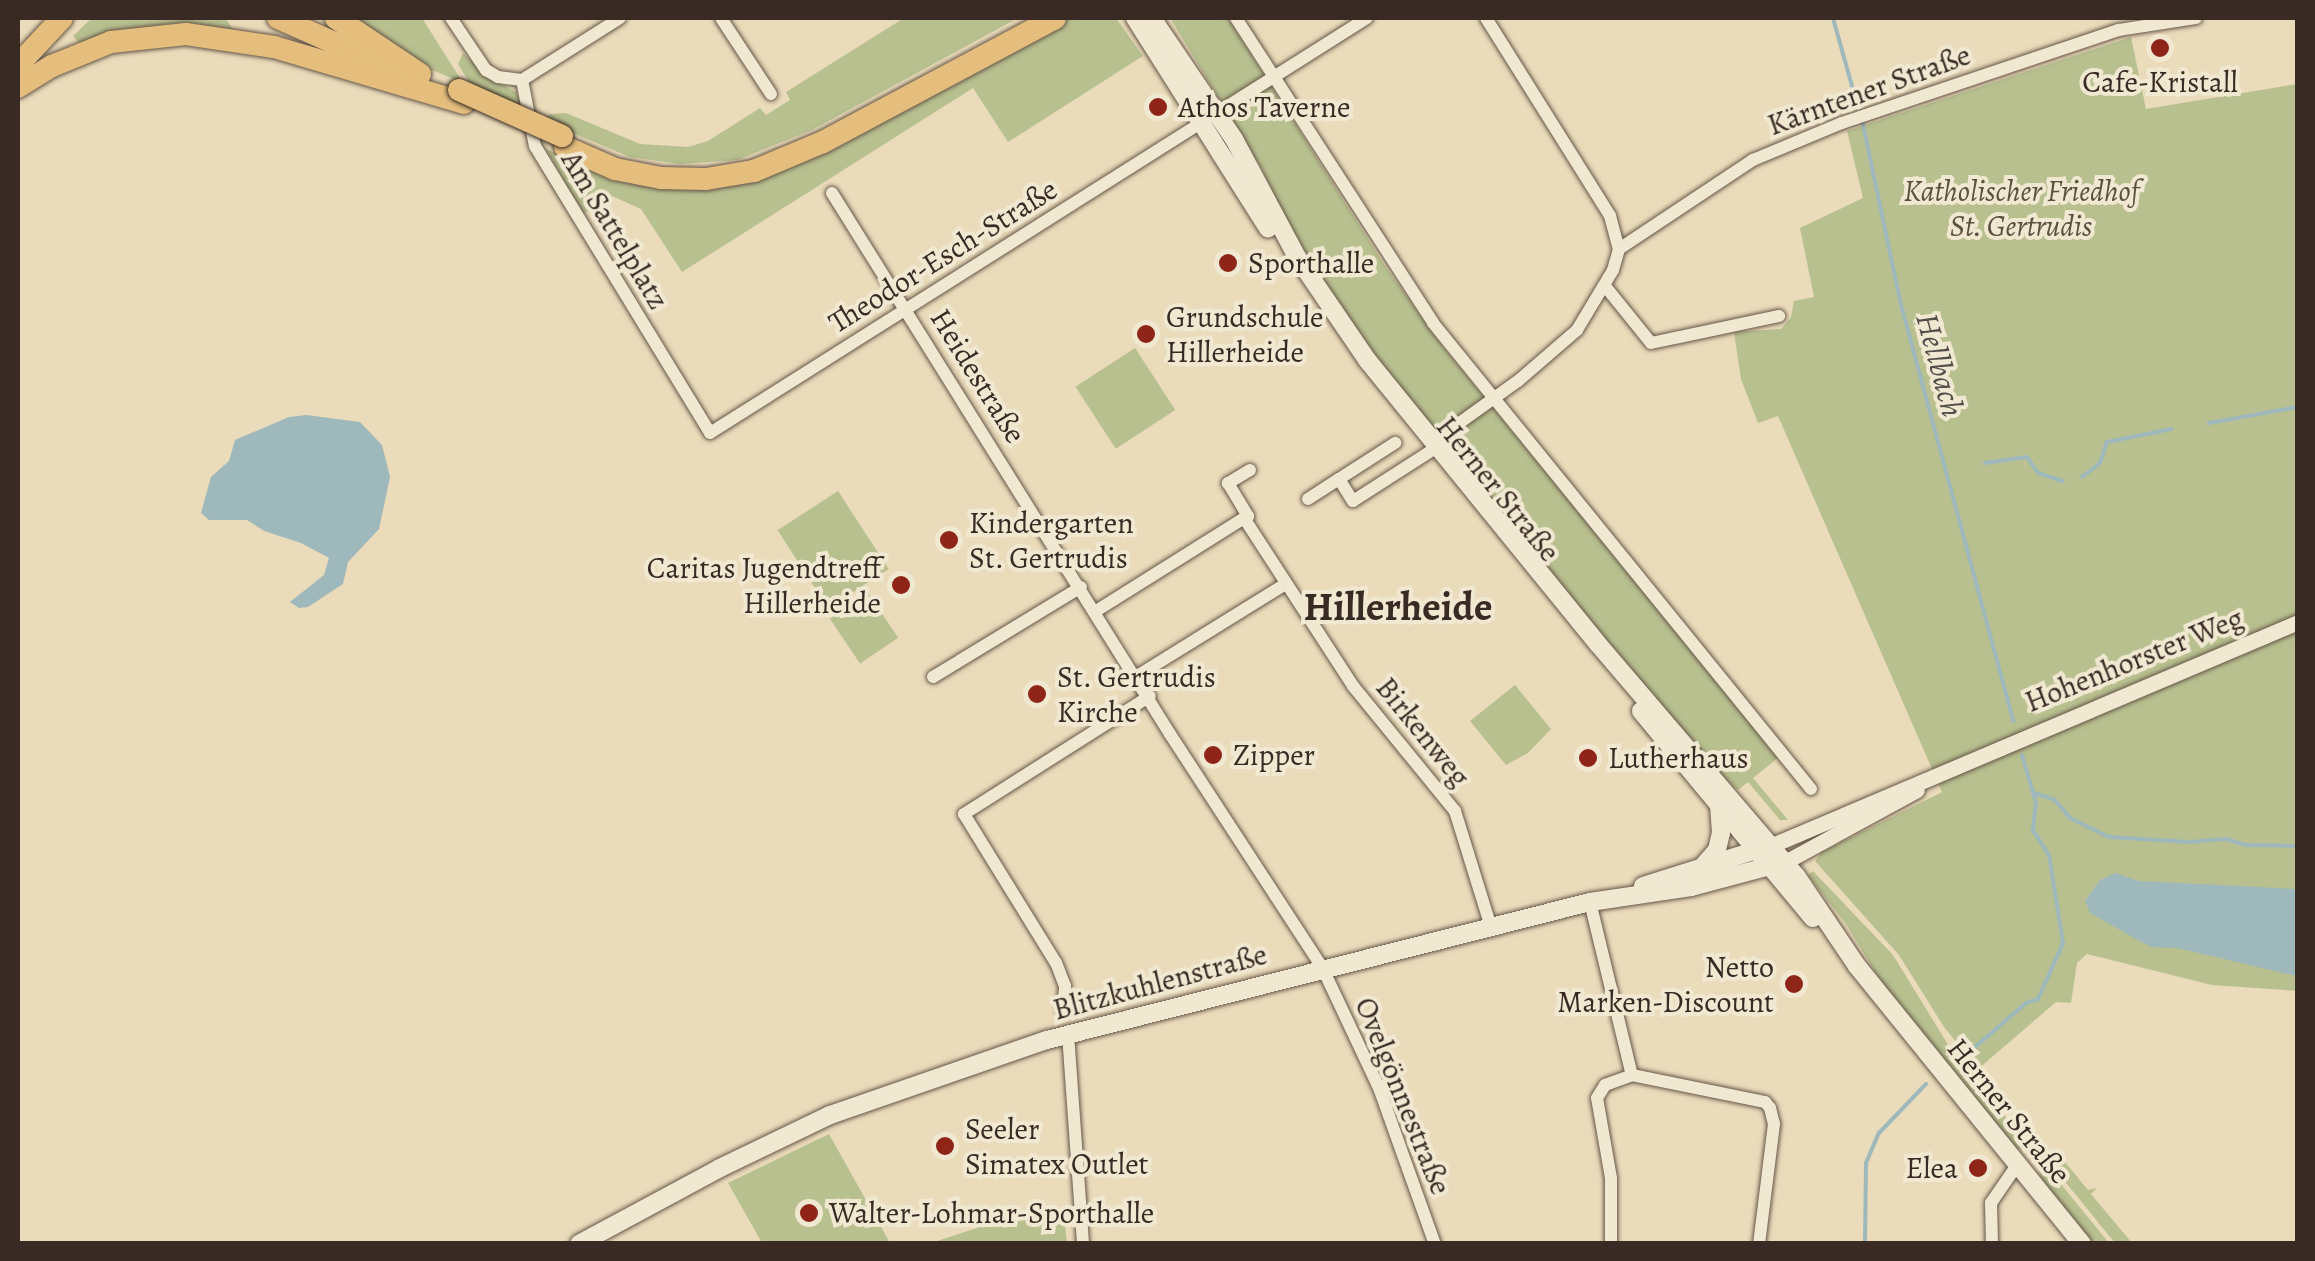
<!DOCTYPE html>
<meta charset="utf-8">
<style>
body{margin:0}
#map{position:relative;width:2315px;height:1261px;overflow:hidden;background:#eadbba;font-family:Alegreya,serif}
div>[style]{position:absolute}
.green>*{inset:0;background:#b8c08f;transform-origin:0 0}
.water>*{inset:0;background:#9eb8bb}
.stream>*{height:4px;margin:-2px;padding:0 2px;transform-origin:2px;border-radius:2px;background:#9eb8bb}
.roads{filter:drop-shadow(0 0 2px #655649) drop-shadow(0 0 2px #655649)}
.minor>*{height:12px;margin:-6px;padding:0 6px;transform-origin:6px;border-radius:6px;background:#f1e8d2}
.tertiary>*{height:15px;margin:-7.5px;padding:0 7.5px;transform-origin:7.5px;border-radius:7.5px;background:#f1e8d2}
.secondary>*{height:18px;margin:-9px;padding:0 9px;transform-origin:9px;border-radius:9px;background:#f1e8d2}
.motorway>*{height:22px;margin:-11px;padding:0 11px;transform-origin:11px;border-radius:11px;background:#e5be7d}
.bridges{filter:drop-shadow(0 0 2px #392a23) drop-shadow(0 0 2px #392a23)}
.motorway-bridge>*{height:22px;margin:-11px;padding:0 11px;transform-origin:11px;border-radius:11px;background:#e5be7d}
.dots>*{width:28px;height:28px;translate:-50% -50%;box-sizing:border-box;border:5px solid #f1e8d2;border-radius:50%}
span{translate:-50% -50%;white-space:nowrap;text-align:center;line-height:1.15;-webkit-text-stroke:8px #f1e8d2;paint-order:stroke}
.poi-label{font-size:30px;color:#392a23}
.left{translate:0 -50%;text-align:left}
.right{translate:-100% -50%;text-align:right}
.street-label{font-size:30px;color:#392a23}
.park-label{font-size:30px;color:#59503e;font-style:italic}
.water-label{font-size:32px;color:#524e49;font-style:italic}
.district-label{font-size:40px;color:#392a23;font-weight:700}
.frame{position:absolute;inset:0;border:20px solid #392a23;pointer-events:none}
</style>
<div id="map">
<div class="green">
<div style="clip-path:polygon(92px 18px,225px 18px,234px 30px,80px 44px,73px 36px)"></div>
<div style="clip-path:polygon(350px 18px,422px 18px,463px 83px,411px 61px)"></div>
<div style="clip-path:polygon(904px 18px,1018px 18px,812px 130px,737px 160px,680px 164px,630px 157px,544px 121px,550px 114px,566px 113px,640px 144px,688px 147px,708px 141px,760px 108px,766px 115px,790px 100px,786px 92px)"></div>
<div style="clip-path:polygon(1066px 18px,1116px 18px,1143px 56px,1008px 142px,973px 88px,682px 272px,641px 209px,612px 196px,583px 214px,546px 149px,573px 161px,699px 187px)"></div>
<div style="clip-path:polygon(1170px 18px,1228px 18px,1385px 266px,1443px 347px,1779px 757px,1753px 778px,1788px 820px,1780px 820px,1748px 782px,1738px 790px,1714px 769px,1656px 704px,1353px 330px,1294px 240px,1262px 169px)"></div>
<div style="clip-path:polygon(2131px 37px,2146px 109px,2297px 84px,2297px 991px,2212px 985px,2087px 954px,2077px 963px,2071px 1003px,2056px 1002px,1978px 1069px,1944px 1027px,1899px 955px,1815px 861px,1822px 852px,1942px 792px,1778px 416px,1758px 423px,1741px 379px,1734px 332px,1781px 329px,1791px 317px,1794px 301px,1814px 297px,1800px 228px,1863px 198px,1847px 131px)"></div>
<div style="clip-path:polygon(463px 53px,488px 77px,516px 92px,525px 111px,472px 87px,458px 64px)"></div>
<div style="left:1135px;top:348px;width:74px;height:71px;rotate:57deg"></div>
<div style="left:838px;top:491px;width:93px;height:72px;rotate:57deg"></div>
<div style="left:868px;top:593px;width:54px;height:46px;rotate:56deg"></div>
<div style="clip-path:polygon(1515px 685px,1551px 729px,1528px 753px,1506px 765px,1470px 721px)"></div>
<div style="clip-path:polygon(1813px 871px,1893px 955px,1952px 1051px,2034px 1152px,2014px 1148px,1892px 999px,1846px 924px,1808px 875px)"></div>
<div style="clip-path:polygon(829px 1134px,890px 1243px,762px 1243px,728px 1183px)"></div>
<div style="clip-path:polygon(2055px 1150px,2088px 1190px,2097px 1188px,2091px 1194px,2132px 1243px,2115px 1243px,2045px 1157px)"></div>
<div style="clip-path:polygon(2042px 1161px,2109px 1243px,2092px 1243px,2043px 1184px,2039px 1173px)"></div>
<div style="clip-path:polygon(1064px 1215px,1067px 1243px,931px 1243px,995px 1222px)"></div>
</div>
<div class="water">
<div style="clip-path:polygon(306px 415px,360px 422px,382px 445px,390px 477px,379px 529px,348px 562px,343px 584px,308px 607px,299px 608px,290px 602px,324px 575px,329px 558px,301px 543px,264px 531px,247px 520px,209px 520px,201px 513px,211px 477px,229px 461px,235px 440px,289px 417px)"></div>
<div style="clip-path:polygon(2116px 873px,2139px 881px,2297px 889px,2297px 976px,2177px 948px,2152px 947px,2134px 938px,2090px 913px,2085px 901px,2100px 880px)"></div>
</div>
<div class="stream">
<div style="left:1833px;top:18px;width:97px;rotate:74.4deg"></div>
<div style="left:1862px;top:120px;width:185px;rotate:78.1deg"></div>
<div style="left:1900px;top:301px;width:435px;rotate:74.9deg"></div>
<div style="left:2209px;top:423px;width:90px;rotate:-10.2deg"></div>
<div style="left:1985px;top:463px;width:42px;rotate:-8.1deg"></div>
<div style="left:2027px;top:457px;width:19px;rotate:55deg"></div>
<div style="left:2038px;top:473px;width:26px;rotate:18deg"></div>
<div style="left:2082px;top:477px;width:23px;rotate:-38deg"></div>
<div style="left:2100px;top:463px;width:22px;rotate:-72deg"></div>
<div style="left:2107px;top:442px;width:66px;rotate:-11.3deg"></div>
<div style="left:2034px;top:793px;width:22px;rotate:18deg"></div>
<div style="left:2055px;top:800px;width:23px;rotate:50deg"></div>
<div style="left:2070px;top:818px;width:43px;rotate:26deg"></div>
<div style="left:2109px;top:837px;width:81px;rotate:3.5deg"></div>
<div style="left:2190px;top:842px;width:36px;rotate:-5deg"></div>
<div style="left:2226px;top:839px;width:21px;rotate:17deg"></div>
<div style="left:2246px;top:845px;width:52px;rotate:1.1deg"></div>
<div style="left:1967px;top:1054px;width:78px;rotate:-40.8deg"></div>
<div style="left:2026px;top:1003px;width:13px;rotate:-18deg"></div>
<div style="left:2038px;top:999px;width:61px;rotate:-65.9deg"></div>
<div style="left:2063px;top:943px;width:89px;rotate:-99deg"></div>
<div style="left:2049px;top:855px;width:30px;rotate:-123deg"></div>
<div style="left:2033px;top:830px;width:27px;rotate:-84deg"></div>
<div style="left:2036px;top:803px;width:50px;rotate:-106.3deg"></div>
<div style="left:1865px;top:1244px;width:81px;rotate:-89.3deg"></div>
<div style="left:1866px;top:1163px;width:33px;rotate:-67deg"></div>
<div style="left:1879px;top:1133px;width:68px;rotate:-46.2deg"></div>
</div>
<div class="roads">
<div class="minor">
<div style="left:451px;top:18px;width:63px;rotate:56.1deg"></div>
<div style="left:486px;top:70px;width:14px;rotate:30deg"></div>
<div style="left:498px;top:77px;width:24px;rotate:7deg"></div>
<div style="left:721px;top:18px;width:91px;rotate:56.7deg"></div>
<div style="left:1236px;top:18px;width:363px;rotate:57.1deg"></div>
<div style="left:1433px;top:323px;width:600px;rotate:50.95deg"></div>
<div style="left:1486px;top:18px;width:234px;rotate:57.9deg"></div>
<div style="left:1610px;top:216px;width:34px;rotate:75deg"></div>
<div style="left:522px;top:80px;width:67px;rotate:78.9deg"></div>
<div style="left:535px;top:146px;width:336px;rotate:58.6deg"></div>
<div style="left:710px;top:433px;width:777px;rotate:-32.28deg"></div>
<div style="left:522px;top:80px;width:116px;rotate:-32.3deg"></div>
<div style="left:832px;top:193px;width:638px;rotate:58deg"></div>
<div style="left:1170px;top:734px;width:280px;rotate:56.9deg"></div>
<div style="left:1323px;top:969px;width:132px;rotate:64.8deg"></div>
<div style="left:1379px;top:1088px;width:166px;rotate:70.3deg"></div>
<div style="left:1605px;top:286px;width:73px;rotate:51.1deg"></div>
<div style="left:1651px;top:343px;width:131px;rotate:-11.9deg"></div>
<div style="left:1433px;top:442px;width:105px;rotate:-35.7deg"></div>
<div style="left:1518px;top:381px;width:78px;rotate:-40.8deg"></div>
<div style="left:1577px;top:330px;width:70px;rotate:-59deg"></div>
<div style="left:1613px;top:270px;width:22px;rotate:-74deg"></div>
<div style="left:1619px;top:249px;width:161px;rotate:-33.6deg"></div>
<div style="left:1753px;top:160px;width:96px;rotate:-22.6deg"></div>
<div style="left:1842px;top:123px;width:292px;rotate:-18.6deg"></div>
<div style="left:2119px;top:30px;width:78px;rotate:-8.9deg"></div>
<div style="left:1250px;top:470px;width:26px;rotate:149deg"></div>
<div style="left:1228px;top:483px;width:39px;rotate:59deg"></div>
<div style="left:1248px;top:516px;width:4px;rotate:153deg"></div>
<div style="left:1244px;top:518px;width:200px;rotate:57deg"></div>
<div style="left:1353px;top:686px;width:161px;rotate:50.8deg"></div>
<div style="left:1455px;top:811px;width:121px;rotate:72.8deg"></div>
<div style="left:1339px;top:479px;width:67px;rotate:-32.7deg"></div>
<div style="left:1308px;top:499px;width:37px;rotate:-33deg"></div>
<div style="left:1339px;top:479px;width:26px;rotate:58deg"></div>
<div style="left:1353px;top:501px;width:100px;rotate:-32.7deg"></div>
<div style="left:1096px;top:611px;width:175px;rotate:-32.1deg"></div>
<div style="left:1137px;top:676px;width:173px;rotate:-31.8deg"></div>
<div style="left:933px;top:677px;width:173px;rotate:-31.3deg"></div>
<div style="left:1590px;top:902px;width:178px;rotate:76.4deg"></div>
<div style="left:1063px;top:1011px;width:25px;rotate:-85deg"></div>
<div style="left:1065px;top:986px;width:25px;rotate:-111deg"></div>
<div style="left:1056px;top:963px;width:175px;rotate:-121.7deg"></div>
<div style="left:964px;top:814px;width:220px;rotate:-32.4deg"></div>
<div style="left:1068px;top:1034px;width:211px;rotate:85.9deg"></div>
<div style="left:1611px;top:1244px;width:66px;rotate:-90deg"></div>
<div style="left:1611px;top:1178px;width:81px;rotate:-99.9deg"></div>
<div style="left:1597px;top:1098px;width:15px;rotate:-58deg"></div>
<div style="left:1605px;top:1085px;width:29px;rotate:-20deg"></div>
<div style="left:1632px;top:1075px;width:136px;rotate:11.5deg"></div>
<div style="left:1765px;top:1102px;width:8px;rotate:50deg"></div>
<div style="left:1770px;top:1108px;width:16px;rotate:76deg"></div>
<div style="left:1774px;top:1124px;width:121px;rotate:97.1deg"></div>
<div style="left:1992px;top:1244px;width:41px;rotate:-91.4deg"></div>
<div style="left:1991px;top:1203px;width:46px;rotate:-55.6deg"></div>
</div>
<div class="tertiary">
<div style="left:1770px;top:846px;width:574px;rotate:-22.99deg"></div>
<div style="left:1785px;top:862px;width:150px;rotate:-28.6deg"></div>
</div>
<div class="secondary">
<div style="left:1135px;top:18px;width:249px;rotate:57.7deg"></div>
<div style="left:1152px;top:18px;width:146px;rotate:55.9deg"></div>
<div style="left:1234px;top:139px;width:134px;rotate:61.9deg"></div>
<div style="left:1297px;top:257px;width:126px;rotate:55.7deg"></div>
<div style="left:1368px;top:361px;width:365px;rotate:50.9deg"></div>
<div style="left:1598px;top:644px;width:306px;rotate:49.5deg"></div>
<div style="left:1797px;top:877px;width:107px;rotate:56deg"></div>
<div style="left:1857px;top:966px;width:358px;rotate:51deg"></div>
<div style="left:1641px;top:711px;width:269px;rotate:50.3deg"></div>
<div style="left:1704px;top:865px;width:20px;rotate:-49deg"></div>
<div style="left:1717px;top:850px;width:17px;rotate:-77deg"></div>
<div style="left:1721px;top:833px;width:26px;rotate:-94deg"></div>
<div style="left:1643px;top:886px;width:129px;rotate:-17.6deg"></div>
<div style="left:579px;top:1244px;width:160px;rotate:-28.3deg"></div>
<div style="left:720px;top:1168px;width:122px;rotate:-25.7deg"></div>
<div style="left:830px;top:1115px;width:230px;rotate:-19.1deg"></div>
<div style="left:1047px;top:1040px;width:560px;rotate:-14.26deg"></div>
<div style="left:1590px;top:902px;width:102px;rotate:-8.4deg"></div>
<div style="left:1691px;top:887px;width:97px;rotate:-14.9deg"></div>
</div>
<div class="motorway">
<div style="left:278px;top:18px;width:121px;rotate:23.8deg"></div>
<div style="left:336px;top:18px;width:101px;rotate:33.7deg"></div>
<div style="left:18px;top:65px;width:64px;rotate:-46.9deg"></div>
<div style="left:18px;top:87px;width:40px;rotate:-32deg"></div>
<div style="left:52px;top:66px;width:64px;rotate:-22.1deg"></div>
<div style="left:111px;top:42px;width:75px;rotate:-6.1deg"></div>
<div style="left:186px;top:34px;width:89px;rotate:8.4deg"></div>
<div style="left:274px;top:47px;width:198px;rotate:16.4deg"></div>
<div style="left:565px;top:147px;width:55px;rotate:23.7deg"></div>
<div style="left:615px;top:169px;width:47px;rotate:11.1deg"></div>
<div style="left:661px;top:178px;width:45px;rotate:1.3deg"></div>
<div style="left:706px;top:179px;width:49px;rotate:-9.5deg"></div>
<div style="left:754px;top:171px;width:75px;rotate:-22.8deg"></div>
<div style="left:823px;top:142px;width:263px;rotate:-28.1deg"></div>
</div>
</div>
<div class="bridges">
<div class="motorway-bridge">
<div style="left:459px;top:90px;width:113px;rotate:24.1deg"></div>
</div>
</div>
<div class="dots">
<div style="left:2160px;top:48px;background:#8f2418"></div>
<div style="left:1158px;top:107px;background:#8f2418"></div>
<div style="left:1228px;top:263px;background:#8f2418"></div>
<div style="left:1146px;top:334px;background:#8f2418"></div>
<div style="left:949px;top:540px;background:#8f2418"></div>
<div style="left:901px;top:585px;background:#8f2418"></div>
<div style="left:1037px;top:694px;background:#8f2418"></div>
<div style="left:1213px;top:755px;background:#8f2418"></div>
<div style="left:1588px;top:758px;background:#8f2418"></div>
<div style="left:1794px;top:984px;background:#8f2418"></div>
<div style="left:945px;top:1146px;background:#8f2418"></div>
<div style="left:1978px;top:1168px;background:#8f2418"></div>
<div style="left:809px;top:1213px;background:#8f2418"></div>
</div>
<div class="poi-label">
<span style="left:2160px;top:82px">Cafe-Kristall</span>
<span class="left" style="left:1178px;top:107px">Athos Taverne</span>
<span class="left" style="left:1248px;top:263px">Sporthalle</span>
<span class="left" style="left:1166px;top:334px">Grundschule<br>Hillerheide</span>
<span class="left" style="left:969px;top:540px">Kindergarten<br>St. Gertrudis</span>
<span class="right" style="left:881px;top:585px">Caritas Jugendtreff<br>Hillerheide</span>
<span class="left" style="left:1057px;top:694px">St. Gertrudis<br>Kirche</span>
<span class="left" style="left:1233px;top:755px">Zipper</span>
<span class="left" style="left:1608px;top:758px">Lutherhaus</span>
<span class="right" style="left:1774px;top:984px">Netto<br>Marken-Discount</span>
<span class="left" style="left:965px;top:1146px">Seeler<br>Simatex Outlet</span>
<span class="right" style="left:1958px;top:1168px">Elea</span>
<span class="left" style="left:829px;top:1213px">Walter-Lohmar-Sporthalle</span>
</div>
<div class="street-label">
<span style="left:1869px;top:90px;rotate:-20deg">Kärntener Straße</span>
<span style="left:615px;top:230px;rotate:59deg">Am Sattelplatz</span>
<span style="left:943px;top:256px;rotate:-32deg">Theodor-Esch-Straße</span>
<span style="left:978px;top:376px;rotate:58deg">Heidestraße</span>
<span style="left:1498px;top:489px;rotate:51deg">Herner Straße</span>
<span style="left:2134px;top:660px;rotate:-22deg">Hohenhorster Weg</span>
<span style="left:1423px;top:732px;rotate:51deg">Birkenweg</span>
<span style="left:1160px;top:982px;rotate:-15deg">Blitzkuhlenstraße</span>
<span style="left:1403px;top:1096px;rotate:68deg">Ovelgönnestraße</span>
<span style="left:2009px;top:1111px;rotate:51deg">Herner Straße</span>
</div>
<div class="park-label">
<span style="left:2021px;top:208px">Katholischer Friedhof<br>St. Gertrudis</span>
</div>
<div class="water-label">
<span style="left:1940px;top:365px;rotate:75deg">Hellbach</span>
</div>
<div class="district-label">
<span style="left:1398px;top:607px">Hillerheide</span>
</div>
<div class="frame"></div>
</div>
